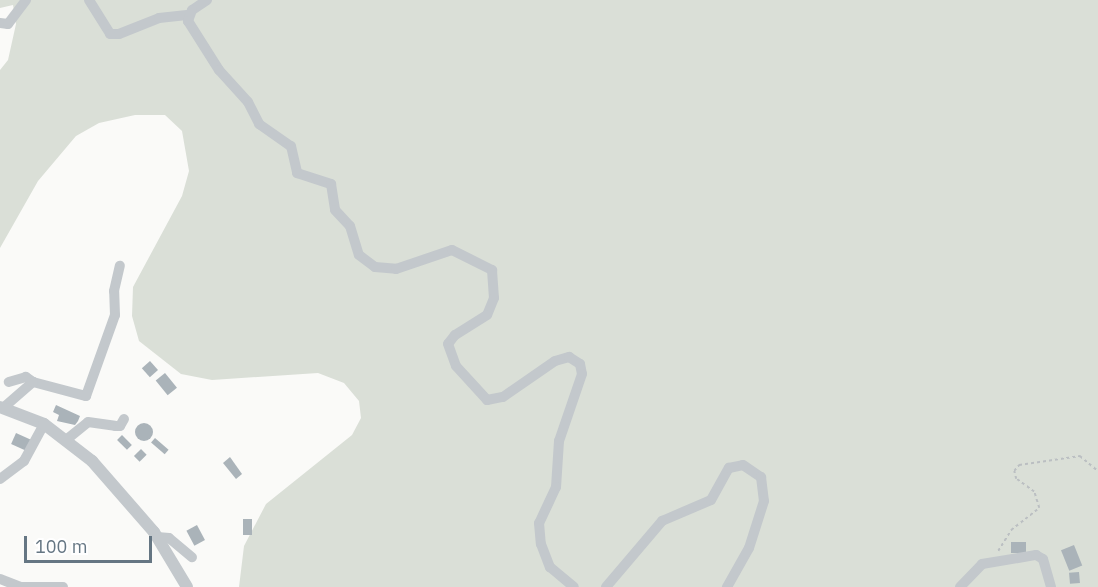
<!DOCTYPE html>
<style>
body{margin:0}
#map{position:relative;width:1098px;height:587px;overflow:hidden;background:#fafaf8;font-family:"IBM Plex Sans",sans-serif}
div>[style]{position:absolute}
.green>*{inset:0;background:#dadfd7}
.building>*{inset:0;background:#aab3b9;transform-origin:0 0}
.round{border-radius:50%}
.path>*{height:1.5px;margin-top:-0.75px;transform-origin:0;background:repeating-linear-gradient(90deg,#bbbfc2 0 3px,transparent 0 6px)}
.minor>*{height:10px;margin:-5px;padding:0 5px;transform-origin:5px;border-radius:5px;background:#c3c8cc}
.tertiary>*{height:12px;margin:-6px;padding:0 6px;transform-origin:6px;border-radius:6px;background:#c3c8cc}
span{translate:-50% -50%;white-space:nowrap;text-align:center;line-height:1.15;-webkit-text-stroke:6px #fff;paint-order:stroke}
.scale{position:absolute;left:24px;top:536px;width:128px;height:27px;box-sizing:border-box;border:3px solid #657683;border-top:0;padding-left:8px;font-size:18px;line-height:21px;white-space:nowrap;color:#657683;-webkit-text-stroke:4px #fff;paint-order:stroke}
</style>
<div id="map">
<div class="green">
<div style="clip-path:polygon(0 0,1098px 0,1098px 587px,239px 587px,244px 546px,266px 504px,352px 435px,361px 418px,359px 401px,344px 383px,318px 373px,212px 380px,181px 374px,139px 341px,132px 316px,133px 287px,182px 196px,189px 171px,182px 131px,165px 115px,135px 115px,99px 123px,76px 136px,38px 181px,0 248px,0 70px,8px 60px,16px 24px,13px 5px,0 8px)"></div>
</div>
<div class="building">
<div style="left:150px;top:361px;width:12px;height:11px;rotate:48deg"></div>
<div style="left:165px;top:373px;width:19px;height:12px;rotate:51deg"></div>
<div style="clip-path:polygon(56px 405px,80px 416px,78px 421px,75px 425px,57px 421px,59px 415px,53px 412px)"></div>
<div class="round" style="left:135px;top:423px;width:18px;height:18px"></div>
<div style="left:16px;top:433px;width:17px;height:12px;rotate:24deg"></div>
<div style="left:122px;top:435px;width:14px;height:7px;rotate:45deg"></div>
<div style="left:155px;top:438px;width:18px;height:6px;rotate:41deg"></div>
<div style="left:141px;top:449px;width:8px;height:10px;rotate:45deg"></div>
<div style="clip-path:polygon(230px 457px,242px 474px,236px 479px,223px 463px)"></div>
<div style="left:243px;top:519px;width:9px;height:16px"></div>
<div style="left:197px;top:525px;width:17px;height:12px;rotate:62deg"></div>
<div style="left:1011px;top:542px;width:15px;height:11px"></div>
<div style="left:1074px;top:545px;width:22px;height:14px;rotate:68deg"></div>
<div style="left:1079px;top:572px;width:11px;height:10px;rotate:85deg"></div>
</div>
<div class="path">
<div style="left:998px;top:551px;width:25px;rotate:-58deg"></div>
<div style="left:1011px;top:530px;width:36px;rotate:-38deg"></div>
<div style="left:1039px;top:508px;width:17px;rotate:-107deg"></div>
<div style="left:1034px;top:492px;width:22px;rotate:-144deg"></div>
<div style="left:1016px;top:479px;width:8px;rotate:-104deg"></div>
<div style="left:1014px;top:471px;width:8px;rotate:-50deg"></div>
<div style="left:1019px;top:465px;width:62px;rotate:-8.4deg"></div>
<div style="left:1080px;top:456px;width:23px;rotate:40deg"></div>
</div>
<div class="minor">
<div style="left:89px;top:0;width:40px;rotate:58deg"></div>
<div style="left:110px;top:34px;width:9px"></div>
<div style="left:119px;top:34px;width:43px;rotate:-21.8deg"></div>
<div style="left:159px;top:18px;width:28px;rotate:-6deg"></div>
<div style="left:207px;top:0;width:18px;rotate:146deg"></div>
<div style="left:192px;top:10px;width:12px;rotate:110deg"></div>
<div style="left:188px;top:21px;width:58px;rotate:57.7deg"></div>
<div style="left:219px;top:70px;width:43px;rotate:47.8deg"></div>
<div style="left:248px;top:102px;width:25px;rotate:63deg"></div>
<div style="left:259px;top:124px;width:39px;rotate:35deg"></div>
<div style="left:291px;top:146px;width:28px;rotate:77deg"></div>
<div style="left:297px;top:173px;width:36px;rotate:18deg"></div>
<div style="left:331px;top:184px;width:26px;rotate:81deg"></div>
<div style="left:335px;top:210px;width:22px;rotate:47deg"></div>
<div style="left:350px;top:226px;width:30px;rotate:73deg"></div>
<div style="left:359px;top:255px;width:20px;rotate:37deg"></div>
<div style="left:375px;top:267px;width:21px;rotate:5deg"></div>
<div style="left:396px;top:269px;width:59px;rotate:-18.7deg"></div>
<div style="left:452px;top:250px;width:45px;rotate:26.6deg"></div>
<div style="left:492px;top:270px;width:28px;rotate:86deg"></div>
<div style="left:494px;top:298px;width:18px;rotate:112deg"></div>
<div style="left:487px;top:315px;width:38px;rotate:148deg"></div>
<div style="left:455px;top:335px;width:11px;rotate:128deg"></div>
<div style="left:448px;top:344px;width:23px;rotate:70deg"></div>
<div style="left:456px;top:366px;width:46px;rotate:47.6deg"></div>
<div style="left:487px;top:400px;width:16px;rotate:-11deg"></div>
<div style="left:503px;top:397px;width:63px;rotate:-34.7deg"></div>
<div style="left:555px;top:361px;width:15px;rotate:-16deg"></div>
<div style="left:569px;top:357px;width:13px;rotate:32deg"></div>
<div style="left:580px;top:364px;width:10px;rotate:79deg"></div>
<div style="left:582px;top:374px;width:71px;rotate:108.9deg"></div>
<div style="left:559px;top:441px;width:46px;rotate:93.7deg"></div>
<div style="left:556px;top:487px;width:40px;rotate:115deg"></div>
<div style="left:539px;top:523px;width:21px;rotate:85deg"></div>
<div style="left:541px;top:544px;width:25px;rotate:69deg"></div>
<div style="left:550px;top:567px;width:31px;rotate:40deg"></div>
<div style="left:0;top:23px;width:8px;rotate:7deg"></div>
<div style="left:8px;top:24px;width:30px;rotate:-53deg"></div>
<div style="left:33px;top:382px;width:55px;rotate:14.8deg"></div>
<div style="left:86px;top:396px;width:86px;rotate:-70.3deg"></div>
<div style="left:115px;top:315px;width:24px;rotate:-92deg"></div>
<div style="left:114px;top:291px;width:26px;rotate:-77deg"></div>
<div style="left:3px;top:408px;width:40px;rotate:-41deg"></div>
<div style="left:33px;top:382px;width:9px;rotate:-144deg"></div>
<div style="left:26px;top:377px;width:18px;rotate:164deg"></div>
<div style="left:66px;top:440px;width:28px;rotate:-39deg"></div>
<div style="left:88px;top:422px;width:27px;rotate:8deg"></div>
<div style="left:115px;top:426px;width:5px"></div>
<div style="left:120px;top:426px;width:8px;rotate:-60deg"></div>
<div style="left:0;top:479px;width:30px;rotate:-37deg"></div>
<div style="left:24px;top:461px;width:42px;rotate:-61.6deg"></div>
<div style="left:157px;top:537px;width:12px;rotate:5deg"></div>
<div style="left:169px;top:538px;width:30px;rotate:40deg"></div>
<div style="left:0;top:579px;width:22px;rotate:21deg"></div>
<div style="left:21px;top:587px;width:42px"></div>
<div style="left:606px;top:587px;width:87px;rotate:-49.7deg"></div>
<div style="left:662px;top:521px;width:53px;rotate:-23.2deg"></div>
<div style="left:711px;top:500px;width:37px;rotate:-61deg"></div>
<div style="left:729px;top:468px;width:14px;rotate:-12deg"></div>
<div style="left:743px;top:465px;width:22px;rotate:34deg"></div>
<div style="left:761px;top:477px;width:24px;rotate:83deg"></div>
<div style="left:764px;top:501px;width:49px;rotate:107.7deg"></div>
<div style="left:749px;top:548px;width:45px;rotate:119.4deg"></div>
<div style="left:960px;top:587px;width:32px;rotate:-46deg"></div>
<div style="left:982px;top:564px;width:55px;rotate:-9.5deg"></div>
<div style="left:1036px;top:555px;width:8px;rotate:30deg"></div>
<div style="left:1043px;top:559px;width:29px;rotate:74deg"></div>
</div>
<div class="tertiary">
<div style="left:0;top:407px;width:47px;rotate:21.1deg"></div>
<div style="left:44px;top:424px;width:61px;rotate:37.6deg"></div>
<div style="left:92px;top:461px;width:94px;rotate:48.9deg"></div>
<div style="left:154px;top:532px;width:64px;rotate:59deg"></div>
</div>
<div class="scale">100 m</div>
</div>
